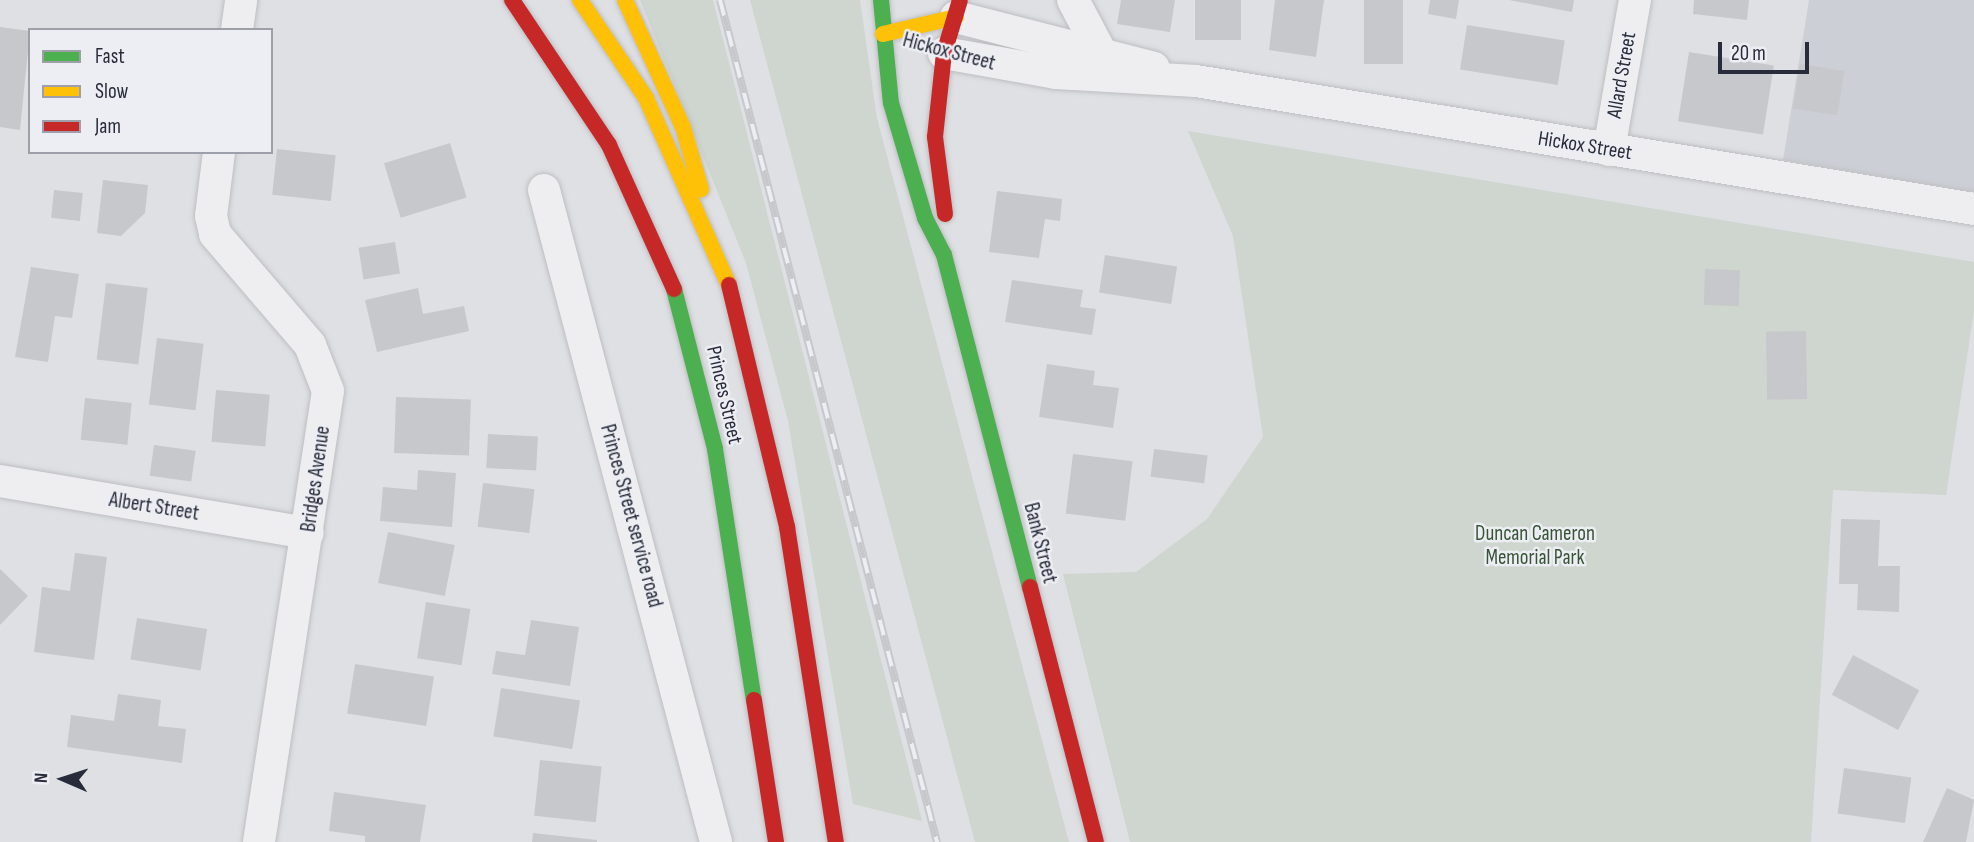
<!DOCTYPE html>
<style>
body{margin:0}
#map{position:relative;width:1974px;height:842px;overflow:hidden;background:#dfe0e3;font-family:"Sofia Sans Condensed",sans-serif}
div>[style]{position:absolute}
.built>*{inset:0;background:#cdcfd6}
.green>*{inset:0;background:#ced6cf}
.building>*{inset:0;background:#c7c8cb;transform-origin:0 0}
.roads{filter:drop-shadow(0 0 2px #bdbec1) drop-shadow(0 0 2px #bdbec1)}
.street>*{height:32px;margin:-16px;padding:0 16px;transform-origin:16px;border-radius:16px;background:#eeeef0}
.fast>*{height:16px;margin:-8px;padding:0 8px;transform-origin:8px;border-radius:8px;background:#4caf50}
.slow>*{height:16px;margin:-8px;padding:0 8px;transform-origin:8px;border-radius:8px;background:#ffc107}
.jam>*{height:16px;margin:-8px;padding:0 8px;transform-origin:8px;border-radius:8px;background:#c62828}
.rail>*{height:8px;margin-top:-4px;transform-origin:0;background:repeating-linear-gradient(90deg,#eceef3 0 16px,#c7c8cb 0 32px);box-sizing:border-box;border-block:2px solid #c7c8cb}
span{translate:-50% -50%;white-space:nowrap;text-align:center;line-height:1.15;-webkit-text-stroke:5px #eceef3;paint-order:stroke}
.street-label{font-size:21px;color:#282c3a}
.park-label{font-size:21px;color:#385437}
.legend{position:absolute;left:28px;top:28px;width:245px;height:126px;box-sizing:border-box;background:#eceef3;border:2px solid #9ea0a9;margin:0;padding:9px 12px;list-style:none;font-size:21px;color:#282c3a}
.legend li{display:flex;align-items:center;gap:14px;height:35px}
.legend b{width:35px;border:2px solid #9ea0a9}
.north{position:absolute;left:28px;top:744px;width:70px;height:70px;-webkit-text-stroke:5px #eceef3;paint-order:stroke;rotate:273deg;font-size:19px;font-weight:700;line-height:28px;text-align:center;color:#282c3a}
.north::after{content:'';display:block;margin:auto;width:24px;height:32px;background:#282c3a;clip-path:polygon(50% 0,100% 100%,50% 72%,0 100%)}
.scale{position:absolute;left:1718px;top:42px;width:91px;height:32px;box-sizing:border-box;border:4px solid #282c3a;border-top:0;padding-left:9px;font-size:21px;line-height:24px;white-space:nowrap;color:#282c3a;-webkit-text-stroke:5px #eceef3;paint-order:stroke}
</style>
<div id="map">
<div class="built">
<div style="clip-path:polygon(1809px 0,1974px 0,1974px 192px,1783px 160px)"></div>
</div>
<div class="green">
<div style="clip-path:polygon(640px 0,713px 0,922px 821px,853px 804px,788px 421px,746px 263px)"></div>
<div style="clip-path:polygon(750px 0,860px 0,877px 118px,1069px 842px,975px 842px)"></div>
<div style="clip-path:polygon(1188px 131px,1974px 262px,1974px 311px,1946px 495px,1833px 490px,1811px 842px,1130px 842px,1063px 574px,1136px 572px,1207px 519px,1263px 437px,1233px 236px)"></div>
</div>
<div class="building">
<div style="clip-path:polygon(1121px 0,1175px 0,1170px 32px,1117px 24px)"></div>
<div style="left:1195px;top:0;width:46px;height:40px"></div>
<div style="clip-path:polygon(1275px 0,1324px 0,1316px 57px,1269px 50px)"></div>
<div style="left:1364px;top:0;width:39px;height:64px"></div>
<div style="clip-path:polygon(1430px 0,1459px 0,1456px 19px,1428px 14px)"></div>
<div style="clip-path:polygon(1509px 0,1574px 0,1572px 12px)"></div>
<div style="clip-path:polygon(1694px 0,1749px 0,1747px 20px,1693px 14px)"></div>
<div style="left:1467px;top:25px;width:99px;height:45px;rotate:9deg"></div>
<div style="clip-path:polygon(0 27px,30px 31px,20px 130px,0 127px)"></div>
<div style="left:1689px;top:52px;width:86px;height:70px;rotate:9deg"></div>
<div style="left:1800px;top:64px;width:45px;height:45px;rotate:9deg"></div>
<div style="left:450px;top:143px;width:57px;height:69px;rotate:73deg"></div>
<div style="left:277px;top:149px;width:59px;height:46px;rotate:6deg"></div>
<div style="clip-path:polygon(103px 180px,148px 185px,145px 213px,121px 236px,97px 233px)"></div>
<div style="left:54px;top:190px;width:29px;height:28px;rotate:6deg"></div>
<div style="clip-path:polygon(997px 191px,1062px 199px,1060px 221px,1045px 219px,1039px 258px,989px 252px)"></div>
<div style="left:395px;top:242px;width:32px;height:37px;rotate:81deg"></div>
<div style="left:1105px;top:255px;width:73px;height:38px;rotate:9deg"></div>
<div style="clip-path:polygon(31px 267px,79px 274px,72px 318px,55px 316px,48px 362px,15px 357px)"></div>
<div style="left:1705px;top:269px;width:35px;height:36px;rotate:2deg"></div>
<div style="clip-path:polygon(1012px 280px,1083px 290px,1080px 307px,1096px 309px,1092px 335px,1005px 322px)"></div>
<div style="left:106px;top:283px;width:42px;height:77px;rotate:7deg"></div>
<div style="clip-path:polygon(418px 288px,423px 314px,464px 306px,469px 331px,377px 352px,365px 300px)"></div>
<div style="left:1806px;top:331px;width:68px;height:40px;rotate:89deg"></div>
<div style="left:157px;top:338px;width:47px;height:67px;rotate:7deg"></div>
<div style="clip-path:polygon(1047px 364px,1095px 371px,1093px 385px,1119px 388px,1113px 428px,1039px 417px)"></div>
<div style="left:216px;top:390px;width:54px;height:52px;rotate:5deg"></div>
<div style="left:396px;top:397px;width:75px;height:56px;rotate:2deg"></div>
<div style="left:85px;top:398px;width:47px;height:42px;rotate:6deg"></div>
<div style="left:488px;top:434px;width:50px;height:34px;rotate:3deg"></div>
<div style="left:154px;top:445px;width:42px;height:31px;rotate:8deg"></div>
<div style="left:1154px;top:449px;width:54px;height:28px;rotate:7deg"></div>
<div style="left:1073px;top:454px;width:60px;height:60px;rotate:7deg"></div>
<div style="clip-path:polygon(418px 470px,456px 473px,452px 527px,380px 521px,383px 487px,417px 490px)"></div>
<div style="left:483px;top:483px;width:52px;height:44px;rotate:7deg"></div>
<div style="clip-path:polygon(1841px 519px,1880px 520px,1878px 566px,1900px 566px,1899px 612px,1857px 610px,1858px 584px,1839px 584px)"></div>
<div style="left:388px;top:532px;width:68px;height:52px;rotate:11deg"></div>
<div style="clip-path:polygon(75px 553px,107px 557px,94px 660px,34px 652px,42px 587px,70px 591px)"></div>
<div style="clip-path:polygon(0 569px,28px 596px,0 625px)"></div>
<div style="left:426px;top:602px;width:45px;height:57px;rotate:9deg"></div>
<div style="left:137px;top:618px;width:71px;height:42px;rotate:9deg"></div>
<div style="clip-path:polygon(531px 620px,579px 627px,570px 686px,492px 674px,496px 651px,525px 655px)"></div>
<div style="left:1853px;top:655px;width:75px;height:45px;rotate:28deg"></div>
<div style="left:355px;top:664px;width:80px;height:50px;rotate:9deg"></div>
<div style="left:501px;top:688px;width:80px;height:49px;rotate:9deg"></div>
<div style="clip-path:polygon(118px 694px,161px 700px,158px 726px,186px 729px,182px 763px,67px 747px,71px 715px,114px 721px)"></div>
<div style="left:540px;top:760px;width:62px;height:56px;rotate:6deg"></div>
<div style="left:1844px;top:768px;width:68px;height:46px;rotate:8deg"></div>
<div style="clip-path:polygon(1947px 788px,1974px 800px,1966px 842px,1923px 842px)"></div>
<div style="clip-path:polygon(334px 792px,426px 805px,420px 842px,365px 842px,365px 836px,329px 831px)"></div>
<div style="clip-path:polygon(533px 833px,597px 840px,597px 842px,532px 842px)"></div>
</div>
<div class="roads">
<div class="street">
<div style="left:1073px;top:0;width:58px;rotate:62.1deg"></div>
<div style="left:956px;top:17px;width:204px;rotate:14.4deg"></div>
<div style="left:237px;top:30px;width:30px;rotate:-82deg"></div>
<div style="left:944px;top:53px;width:114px;rotate:10.1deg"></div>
<div style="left:1056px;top:73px;width:140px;rotate:3.3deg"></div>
<div style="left:1196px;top:81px;width:788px;rotate:9.34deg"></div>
<div style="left:1609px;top:150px;width:152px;rotate:-80.2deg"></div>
<div style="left:219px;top:152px;width:64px;rotate:97.1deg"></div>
<div style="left:211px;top:216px;width:18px;rotate:77deg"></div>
<div style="left:215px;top:234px;width:146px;rotate:49.4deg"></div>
<div style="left:310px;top:345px;width:49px;rotate:68.6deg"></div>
<div style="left:328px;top:391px;width:456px;rotate:98.7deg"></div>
<div style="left:544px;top:190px;width:674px;rotate:75.22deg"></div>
<div style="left:0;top:481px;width:312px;rotate:9.6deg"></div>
</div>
<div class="fast">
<div style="left:881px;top:0;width:103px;rotate:84.5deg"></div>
<div style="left:891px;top:103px;width:120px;rotate:73.5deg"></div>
<div style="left:925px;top:218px;width:42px;rotate:62.8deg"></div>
<div style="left:944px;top:255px;width:343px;rotate:75.5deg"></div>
<div style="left:674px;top:289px;width:165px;rotate:75.6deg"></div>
<div style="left:715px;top:449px;width:254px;rotate:81.2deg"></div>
</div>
<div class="slow">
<div style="left:580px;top:0;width:118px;rotate:56deg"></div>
<div style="left:646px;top:98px;width:205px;rotate:66.1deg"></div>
<div style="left:625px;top:0;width:140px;rotate:65.5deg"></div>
<div style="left:683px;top:127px;width:65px;rotate:73.8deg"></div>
<div style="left:883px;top:34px;width:75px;rotate:-13.1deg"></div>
</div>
<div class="jam">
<div style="left:512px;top:0;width:174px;rotate:56.2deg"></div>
<div style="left:609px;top:145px;width:158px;rotate:65.7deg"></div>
<div style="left:945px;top:214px;width:78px;rotate:-97.4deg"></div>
<div style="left:935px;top:137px;width:84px;rotate:-83.9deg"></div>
<div style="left:944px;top:53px;width:55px;rotate:-73.2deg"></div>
<div style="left:729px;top:285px;width:249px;rotate:76.5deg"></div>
<div style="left:787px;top:527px;width:319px;rotate:81.2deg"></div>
<div style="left:1030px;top:587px;width:263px;rotate:75.5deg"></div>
<div style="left:754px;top:700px;width:144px;rotate:81.2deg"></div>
</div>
</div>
<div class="rail">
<div style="left:720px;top:0;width:870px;rotate:75.55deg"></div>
</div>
<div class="street-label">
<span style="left:949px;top:52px;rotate:15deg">Hickox Street</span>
<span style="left:1622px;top:75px;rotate:-80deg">Allard Street</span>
<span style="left:1585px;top:146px;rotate:9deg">Hickox Street</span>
<span style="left:724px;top:395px;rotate:77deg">Princes Street</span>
<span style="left:316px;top:479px;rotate:-82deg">Bridges Avenue</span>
<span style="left:154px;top:507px;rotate:9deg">Albert Street</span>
<span style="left:631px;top:516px;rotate:75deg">Princes Street service road</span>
<span style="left:1040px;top:543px;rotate:76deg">Bank Street</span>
</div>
<div class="park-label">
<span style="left:1535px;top:546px">Duncan Cameron<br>Memorial Park</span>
</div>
<ul class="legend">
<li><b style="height:9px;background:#4caf50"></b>Fast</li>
<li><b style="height:9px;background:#ffc107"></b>Slow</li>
<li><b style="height:9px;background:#c62828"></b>Jam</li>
</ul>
<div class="north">N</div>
<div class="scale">20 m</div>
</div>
